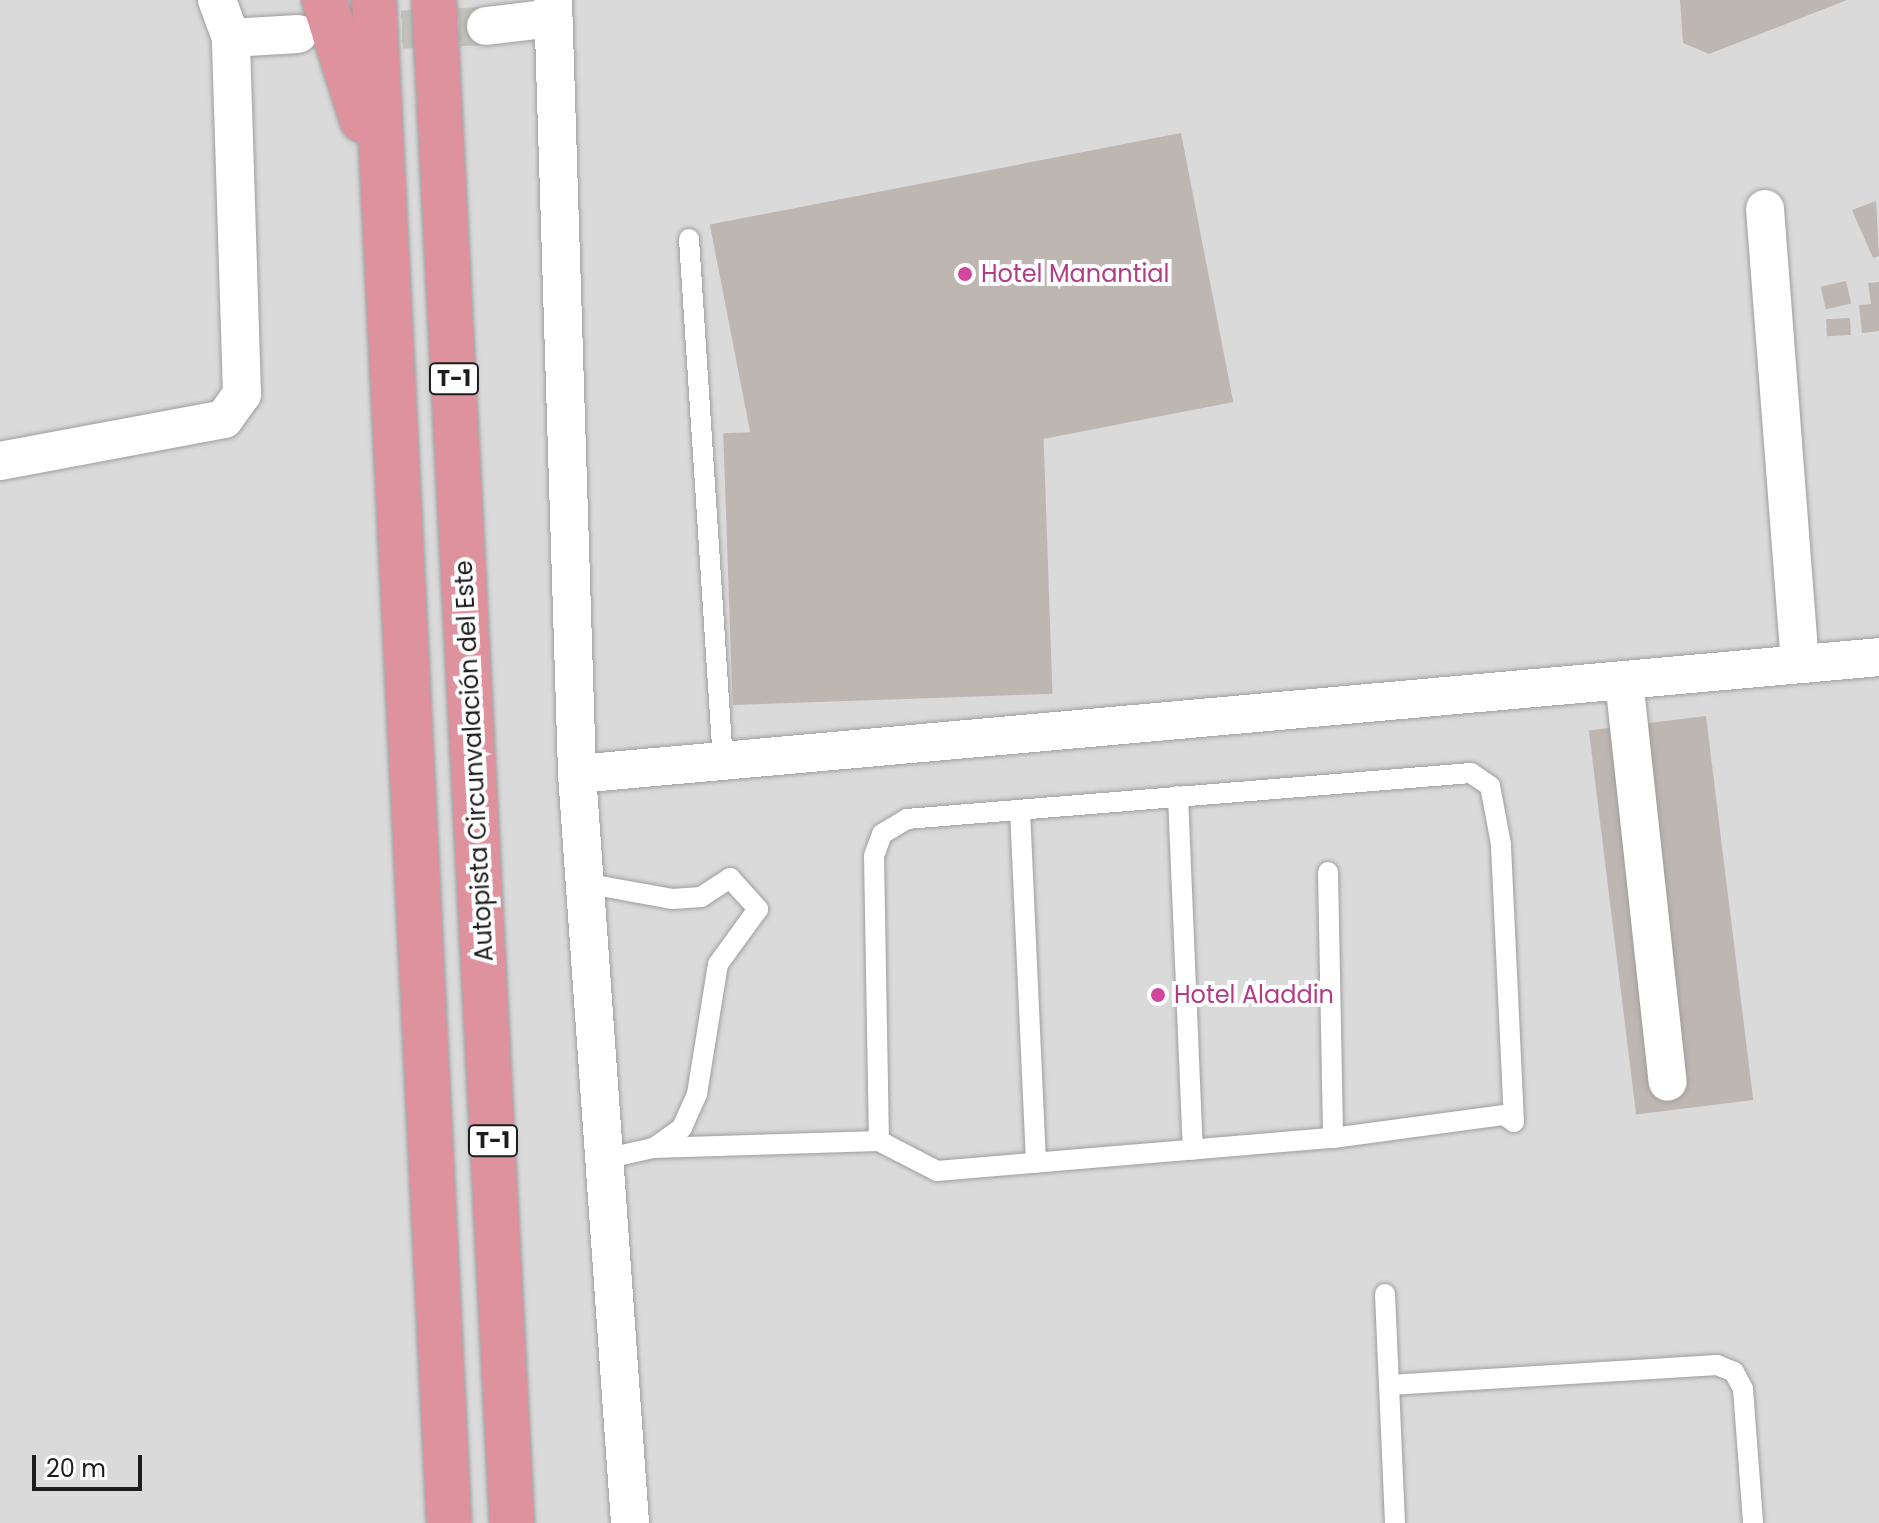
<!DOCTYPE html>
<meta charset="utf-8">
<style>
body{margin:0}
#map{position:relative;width:1879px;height:1523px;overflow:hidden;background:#edeae3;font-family:Poppins,sans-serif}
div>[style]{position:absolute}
.residential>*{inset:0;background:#dbdada;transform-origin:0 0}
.building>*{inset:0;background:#bdb6b1;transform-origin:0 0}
.minor-tunnel>*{height:38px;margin-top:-19px;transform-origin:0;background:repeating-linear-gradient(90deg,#c3c1bb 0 38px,transparent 0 57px)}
.roads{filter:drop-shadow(0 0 2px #9e9e9e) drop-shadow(0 0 2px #9e9e9e)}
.service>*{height:20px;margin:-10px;padding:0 10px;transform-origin:10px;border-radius:10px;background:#fff}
.minor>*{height:38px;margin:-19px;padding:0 19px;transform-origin:19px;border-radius:19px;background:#fff}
.motorway>*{height:44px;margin:-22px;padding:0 22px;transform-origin:22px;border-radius:22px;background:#dd929d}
.dots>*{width:22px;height:22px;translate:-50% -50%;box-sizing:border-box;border:4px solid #fff;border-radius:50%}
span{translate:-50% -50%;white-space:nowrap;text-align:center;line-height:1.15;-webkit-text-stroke:8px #fff;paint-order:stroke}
.shield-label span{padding:2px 6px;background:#fff;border:2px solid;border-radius:6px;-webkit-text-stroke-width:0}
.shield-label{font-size:22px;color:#1d1d1d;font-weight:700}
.hotel-label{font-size:24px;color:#b23c85}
.left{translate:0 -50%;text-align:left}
.street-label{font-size:24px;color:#1d1d1d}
.scale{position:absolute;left:32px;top:1455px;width:110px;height:36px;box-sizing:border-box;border:4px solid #1d1d1d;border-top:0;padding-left:10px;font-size:24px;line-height:28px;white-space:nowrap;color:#1d1d1d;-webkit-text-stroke:6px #fff;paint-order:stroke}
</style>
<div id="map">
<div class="residential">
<div style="left:0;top:0;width:1879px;height:1523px"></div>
</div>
<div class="building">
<div style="clip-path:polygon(1680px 0,1847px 0,1709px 54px,1683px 43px)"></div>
<div style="left:1181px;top:133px;width:274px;height:480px;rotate:79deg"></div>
<div style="clip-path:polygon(1876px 201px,1879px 256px,1873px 258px,1852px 210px)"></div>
<div style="left:1846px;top:281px;width:23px;height:26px;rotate:77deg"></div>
<div style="clip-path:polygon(1879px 282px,1879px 331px,1862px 333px,1859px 305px,1871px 304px,1868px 283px)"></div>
<div style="left:1850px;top:318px;width:17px;height:24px;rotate:87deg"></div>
<div style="left:1043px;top:422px;width:272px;height:320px;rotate:88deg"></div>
<div style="left:1706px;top:716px;width:387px;height:118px;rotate:83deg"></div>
</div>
<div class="minor-tunnel">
<div style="left:345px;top:32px;width:141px;rotate:-2.4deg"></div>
</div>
<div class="roads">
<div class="service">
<div style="left:689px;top:239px;width:524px;rotate:86.28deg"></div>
<div style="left:1178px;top:796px;width:354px;rotate:87.6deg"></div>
<div style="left:1020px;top:810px;width:353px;rotate:87.4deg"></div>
<div style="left:1328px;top:872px;width:266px;rotate:88.9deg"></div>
<div style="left:584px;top:883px;width:89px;rotate:10.3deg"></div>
<div style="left:672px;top:899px;width:29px;rotate:-4deg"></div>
<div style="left:701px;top:897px;width:35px;rotate:-33deg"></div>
<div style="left:730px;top:878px;width:42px;rotate:47.9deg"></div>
<div style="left:758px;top:909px;width:68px;rotate:126deg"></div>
<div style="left:718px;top:964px;width:132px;rotate:99.2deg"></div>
<div style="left:697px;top:1094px;width:37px;rotate:114deg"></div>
<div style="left:682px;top:1128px;width:35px;rotate:145deg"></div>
<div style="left:653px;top:1148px;width:50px;rotate:167.3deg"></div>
<div style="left:653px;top:1148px;width:226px;rotate:-1.8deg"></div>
<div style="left:879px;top:1141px;width:65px;rotate:27.3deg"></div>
<div style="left:937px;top:1171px;width:397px;rotate:-4.8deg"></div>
<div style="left:1333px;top:1138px;width:173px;rotate:-7.7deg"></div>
<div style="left:1504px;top:1115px;width:12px;rotate:35deg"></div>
<div style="left:1514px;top:1122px;width:278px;rotate:-92.7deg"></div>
<div style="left:1501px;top:844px;width:59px;rotate:-100.7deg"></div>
<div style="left:1490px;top:786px;width:23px;rotate:-146deg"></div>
<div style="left:1471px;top:773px;width:566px;rotate:175.34deg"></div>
<div style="left:907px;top:819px;width:29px;rotate:149deg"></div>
<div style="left:882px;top:834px;width:23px;rotate:110deg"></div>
<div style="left:874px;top:856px;width:285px;rotate:89deg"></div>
<div style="left:1385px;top:1294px;width:229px;rotate:87.5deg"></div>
<div style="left:1389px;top:1385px;width:329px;rotate:-3.5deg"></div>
<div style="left:1717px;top:1365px;width:18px;rotate:22deg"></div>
<div style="left:1734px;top:1372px;width:19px;rotate:62deg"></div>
<div style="left:1743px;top:1389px;width:134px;rotate:85.7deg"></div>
</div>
<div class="minor">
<div style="left:217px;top:0;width:40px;rotate:69.8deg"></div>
<div style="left:231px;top:38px;width:67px;rotate:-3.4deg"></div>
<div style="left:553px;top:0;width:774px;rotate:88.22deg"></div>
<div style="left:577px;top:774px;width:751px;rotate:85.95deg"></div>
<div style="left:486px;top:26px;width:67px;rotate:-6.8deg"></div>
<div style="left:1765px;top:209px;width:454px;rotate:85.6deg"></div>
<div style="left:0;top:461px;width:228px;rotate:-10.6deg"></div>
<div style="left:224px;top:419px;width:31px;rotate:-54deg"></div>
<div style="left:242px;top:394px;width:356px;rotate:-91.8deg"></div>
<div style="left:1624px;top:680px;width:404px;rotate:83.8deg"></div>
<div style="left:577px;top:774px;width:1307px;rotate:-5.13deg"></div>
</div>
<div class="motorway">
<div style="left:324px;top:0;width:126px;rotate:72.4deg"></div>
<div style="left:374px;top:0;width:1525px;rotate:87.18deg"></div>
<div style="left:434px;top:0;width:1525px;rotate:87.07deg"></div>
</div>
</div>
<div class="dots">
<div style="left:965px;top:274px;background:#d1479c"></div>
<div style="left:1158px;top:995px;background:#d1479c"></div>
</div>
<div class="shield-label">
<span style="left:454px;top:379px">T-1</span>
<span style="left:493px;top:1141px">T-1</span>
</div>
<div class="hotel-label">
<span class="left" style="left:981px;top:274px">Hotel Manantial</span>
<span class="left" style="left:1174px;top:995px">Hotel Aladdin</span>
</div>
<div class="street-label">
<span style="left:474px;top:761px;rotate:-93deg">Autopista Circunvalación del Este</span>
</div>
<div class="scale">20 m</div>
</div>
